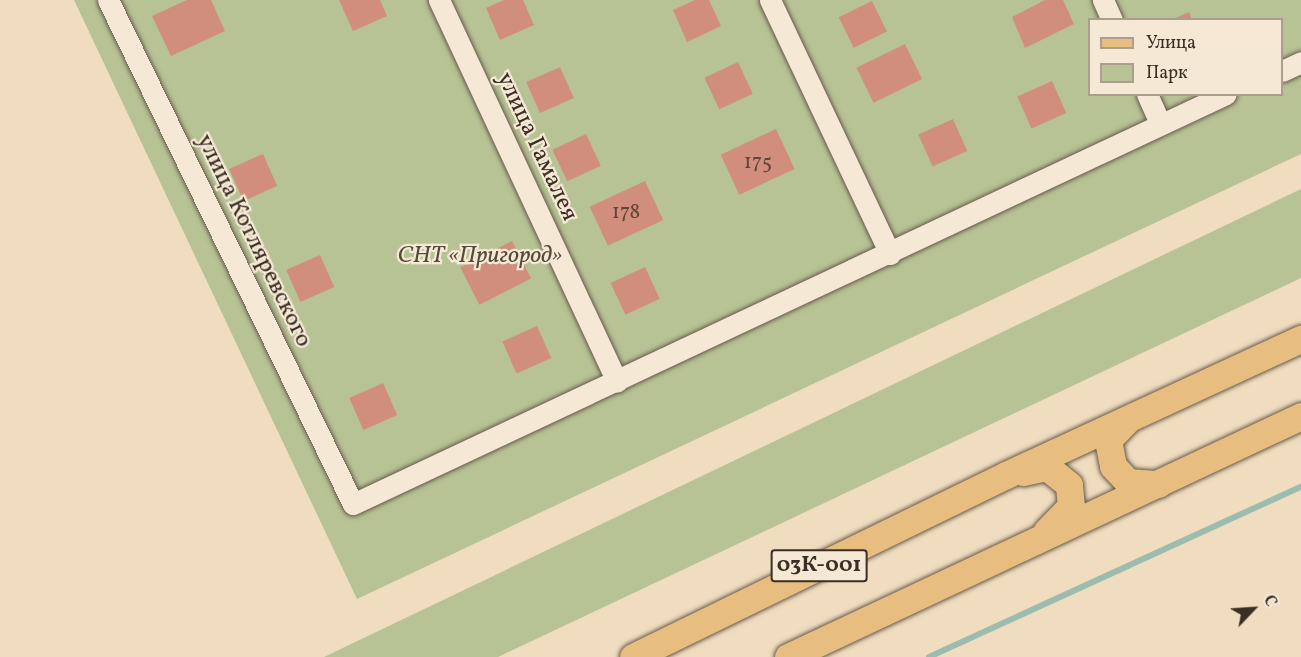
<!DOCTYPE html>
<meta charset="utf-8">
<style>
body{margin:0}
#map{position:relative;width:1301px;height:657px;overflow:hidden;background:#f0ddc0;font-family:Vollkorn,serif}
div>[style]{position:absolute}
.green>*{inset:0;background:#b7c295}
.stream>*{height:6px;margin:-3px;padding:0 3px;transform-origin:3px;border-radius:3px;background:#9bbcaf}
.building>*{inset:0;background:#d28e7d;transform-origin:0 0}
.roads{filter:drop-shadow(0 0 2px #685a4b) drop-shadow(0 0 2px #685a4b)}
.minor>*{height:21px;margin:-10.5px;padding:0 10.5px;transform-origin:10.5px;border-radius:10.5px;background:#f5e9d6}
.major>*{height:27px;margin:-13.5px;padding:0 13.5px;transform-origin:13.5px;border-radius:13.5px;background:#e8be80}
span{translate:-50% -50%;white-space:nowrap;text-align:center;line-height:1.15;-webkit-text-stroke:4.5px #f5e9d6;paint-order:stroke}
.number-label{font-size:21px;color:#61463a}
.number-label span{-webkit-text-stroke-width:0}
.shield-label span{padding:2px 4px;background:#f5e9d6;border:2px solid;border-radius:4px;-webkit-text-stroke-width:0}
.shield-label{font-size:22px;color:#3b2e24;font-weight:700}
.street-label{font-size:24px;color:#3b2e24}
.park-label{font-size:24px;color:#544c3b;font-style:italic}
.legend{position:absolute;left:1088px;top:18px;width:195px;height:78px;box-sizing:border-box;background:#f5e9d6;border:2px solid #ab9e8f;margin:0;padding:8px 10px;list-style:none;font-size:18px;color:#3b2e24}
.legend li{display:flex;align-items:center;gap:12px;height:30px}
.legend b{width:30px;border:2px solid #ab9e8f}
.north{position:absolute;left:1223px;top:579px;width:60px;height:60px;-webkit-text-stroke:4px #f5e9d6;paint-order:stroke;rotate:65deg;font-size:16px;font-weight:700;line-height:24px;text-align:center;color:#3b2e24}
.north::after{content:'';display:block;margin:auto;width:21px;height:27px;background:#3b2e24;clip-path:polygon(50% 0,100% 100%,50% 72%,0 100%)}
</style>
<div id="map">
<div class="green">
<div style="clip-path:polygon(evenodd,74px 0,1301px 0,1301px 154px,357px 599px,74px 0,1090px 20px,1282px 20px,1282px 94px,1090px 94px,1090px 20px)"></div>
<div style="clip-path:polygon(1301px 189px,1301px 278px,498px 657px,324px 657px)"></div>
</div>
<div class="stream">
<div style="left:929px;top:657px;width:409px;rotate:-24.6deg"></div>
</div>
<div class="building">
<div style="clip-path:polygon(187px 0,211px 0,225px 31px,171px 56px,152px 16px)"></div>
<div style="clip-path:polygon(339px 0,380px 0,387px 16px,353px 31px)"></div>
<div style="clip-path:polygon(504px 0,523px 0,534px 25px,500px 40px,486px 8px)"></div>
<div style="clip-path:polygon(695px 0,709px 0,721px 26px,687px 42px,673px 10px)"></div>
<div style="clip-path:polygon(1045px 0,1063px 0,1074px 24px,1025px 48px,1012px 17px)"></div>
<div style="left:872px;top:1px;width:34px;height:37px;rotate:64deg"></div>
<div style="clip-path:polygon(1189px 12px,1192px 20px,1171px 20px)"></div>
<div style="left:905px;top:44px;width:39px;height:54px;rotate:64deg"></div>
<div style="left:738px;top:62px;width:35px;height:37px;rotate:65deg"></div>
<div style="left:560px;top:67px;width:34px;height:37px;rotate:66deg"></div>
<div style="left:1052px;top:81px;width:35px;height:38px;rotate:66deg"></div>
<div style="left:953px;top:119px;width:35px;height:38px;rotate:66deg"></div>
<div style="left:776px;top:129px;width:44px;height:61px;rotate:65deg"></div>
<div style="left:586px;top:134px;width:35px;height:37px;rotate:65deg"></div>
<div style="left:263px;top:154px;width:35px;height:37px;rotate:66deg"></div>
<div style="left:645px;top:181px;width:43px;height:61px;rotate:65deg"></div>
<div style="left:512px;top:241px;width:42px;height:58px;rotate:63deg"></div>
<div style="left:320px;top:255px;width:35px;height:37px;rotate:66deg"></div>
<div style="left:645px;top:267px;width:35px;height:38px;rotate:65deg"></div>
<div style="left:537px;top:326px;width:35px;height:38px;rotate:66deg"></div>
<div style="left:383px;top:383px;width:35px;height:37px;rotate:66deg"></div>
</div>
<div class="roads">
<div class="minor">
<div style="left:108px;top:0;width:560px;rotate:64.08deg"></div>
<div style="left:353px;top:504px;width:964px;rotate:-25.16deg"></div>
<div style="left:439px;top:0;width:421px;rotate:65deg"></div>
<div style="left:770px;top:0;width:281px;rotate:64.7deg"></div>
<div style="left:1103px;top:0;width:22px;rotate:66deg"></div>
<div style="left:1282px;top:71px;width:21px;rotate:-25deg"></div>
<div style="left:1147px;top:94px;width:32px;rotate:66deg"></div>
</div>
<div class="major">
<div style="left:1127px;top:420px;width:28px;rotate:134deg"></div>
<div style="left:1108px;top:440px;width:26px;rotate:79deg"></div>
<div style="left:1113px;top:466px;width:22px;rotate:47deg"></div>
<div style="left:1128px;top:482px;width:30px;rotate:4deg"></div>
<div style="left:1023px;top:472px;width:25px;rotate:-12deg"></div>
<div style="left:1047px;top:467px;width:28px;rotate:39deg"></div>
<div style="left:1069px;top:485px;width:21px;rotate:85deg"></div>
<div style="left:1071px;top:506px;width:35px;rotate:134deg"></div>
<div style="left:633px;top:657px;width:415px;rotate:-26deg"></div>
<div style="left:1006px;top:475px;width:325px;rotate:-24.8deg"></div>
<div style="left:788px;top:657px;width:567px;rotate:-25.16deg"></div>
</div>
</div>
<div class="number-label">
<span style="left:758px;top:163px">175</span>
<span style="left:626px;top:213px">178</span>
</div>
<div class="shield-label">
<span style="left:819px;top:566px">03К-001</span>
</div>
<div class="street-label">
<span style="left:536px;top:147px;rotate:65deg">улица Гамалея</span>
<span style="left:253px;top:241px;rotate:64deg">улица Котляревского</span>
</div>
<div class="park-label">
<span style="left:480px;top:257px">СНТ «Пригород»</span>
</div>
<ul class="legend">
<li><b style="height:8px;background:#e8be80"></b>Улица</li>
<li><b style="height:16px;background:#b7c295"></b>Парк</li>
</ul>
<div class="north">С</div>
</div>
